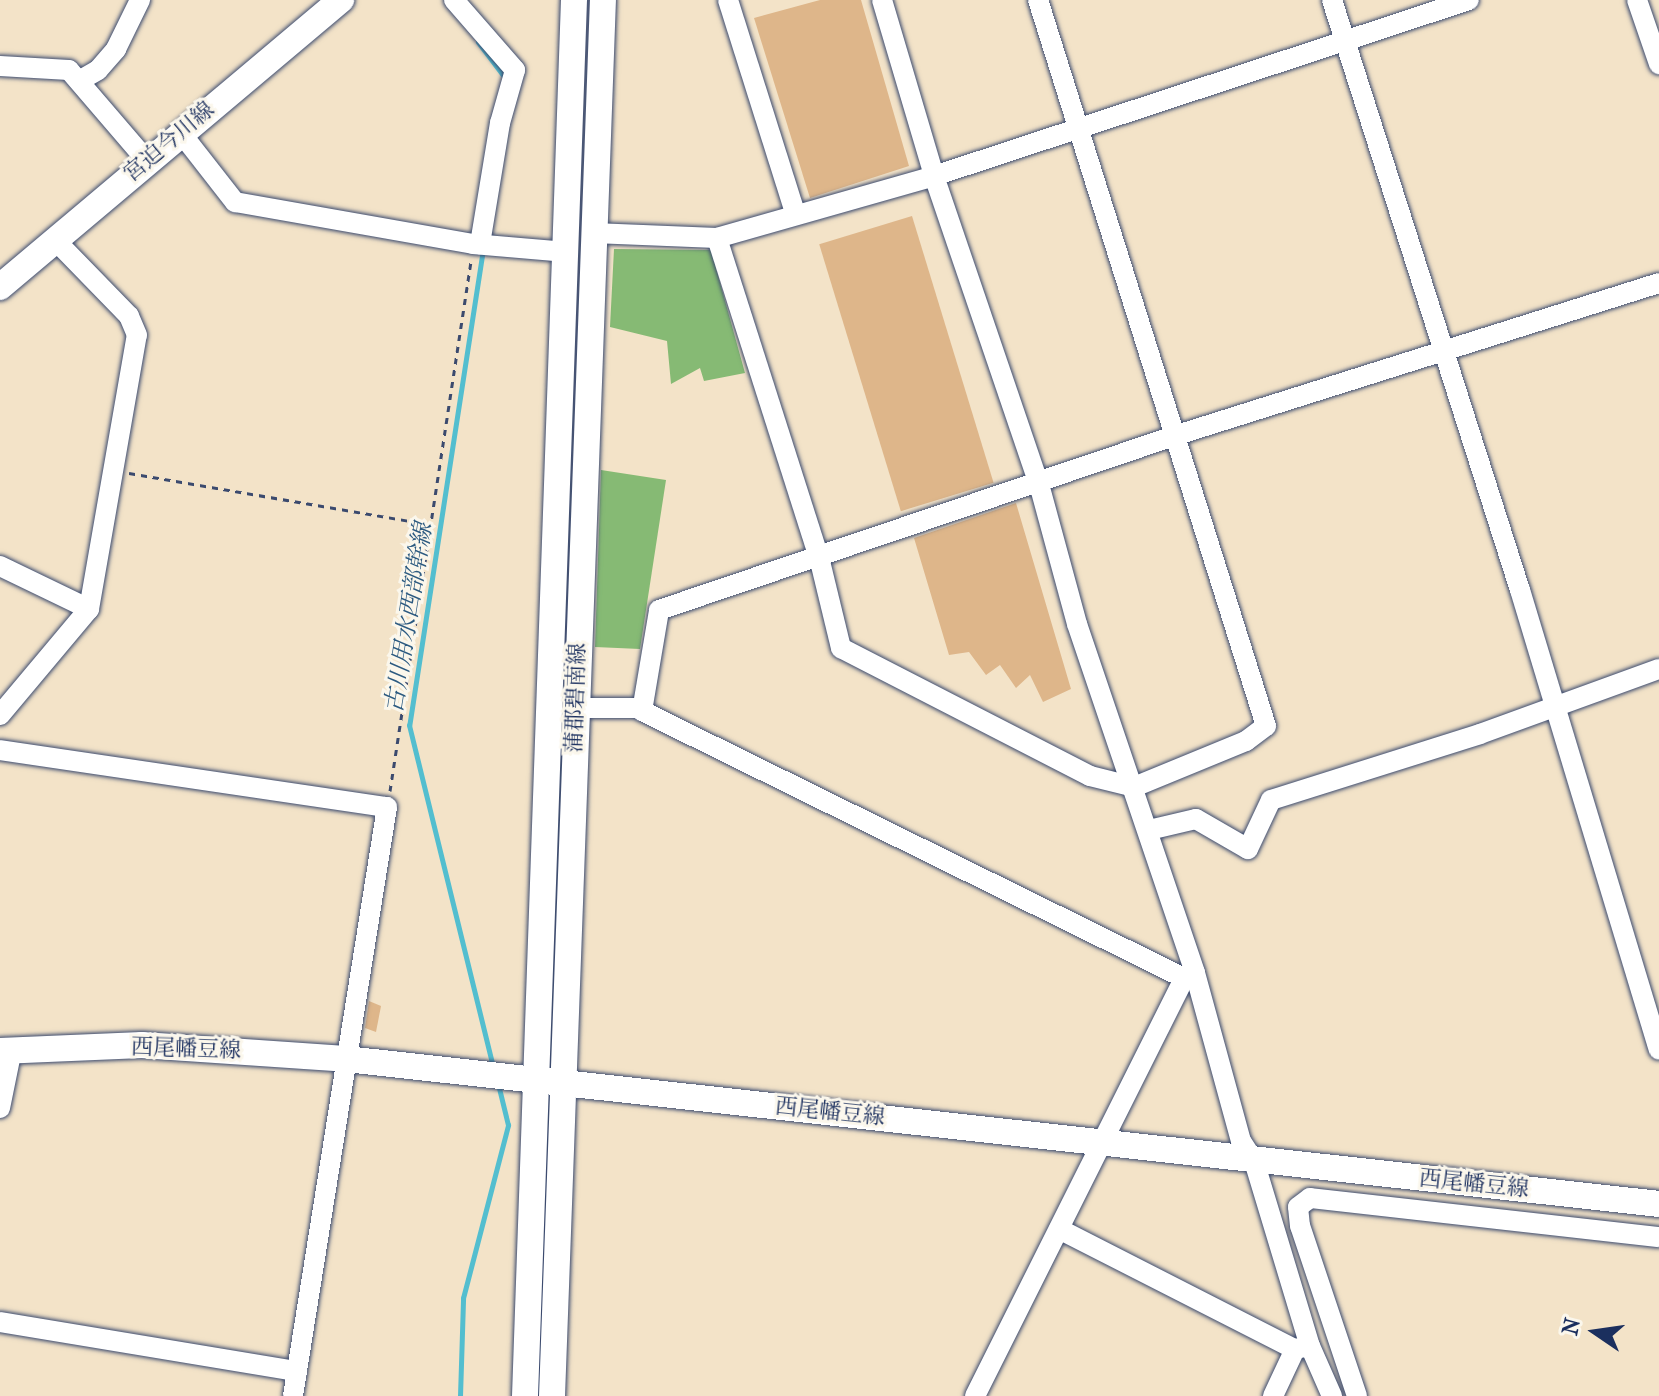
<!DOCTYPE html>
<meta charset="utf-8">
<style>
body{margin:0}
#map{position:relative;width:1659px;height:1396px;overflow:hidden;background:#f3e3c8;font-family:"IM FELL French Canon","Noto Serif JP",serif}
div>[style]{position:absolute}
.forest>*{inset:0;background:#86ba74}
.stream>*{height:5px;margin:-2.5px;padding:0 2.5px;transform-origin:2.5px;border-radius:2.5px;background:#53becf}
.building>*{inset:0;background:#deb68a;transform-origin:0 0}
.path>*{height:3px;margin-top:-1.5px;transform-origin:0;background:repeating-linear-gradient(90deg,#3b4a6e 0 6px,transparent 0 12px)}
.roads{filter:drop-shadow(0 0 2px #3b4a6e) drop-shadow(0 0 2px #3b4a6e)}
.minor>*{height:20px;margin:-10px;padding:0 10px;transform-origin:10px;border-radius:10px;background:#fff}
.major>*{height:26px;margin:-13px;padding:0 13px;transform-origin:13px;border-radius:13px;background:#fff}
span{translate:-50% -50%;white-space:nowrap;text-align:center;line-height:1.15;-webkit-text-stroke:6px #fbf7ec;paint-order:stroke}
.street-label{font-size:22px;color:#1b2f5e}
.water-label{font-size:24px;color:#2c5a80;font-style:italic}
.north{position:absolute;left:1555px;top:1292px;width:80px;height:80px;-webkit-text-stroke:6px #fbf7ec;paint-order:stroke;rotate:283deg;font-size:22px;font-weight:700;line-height:32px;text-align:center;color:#1b2f5e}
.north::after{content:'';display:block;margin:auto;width:28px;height:36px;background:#1b2f5e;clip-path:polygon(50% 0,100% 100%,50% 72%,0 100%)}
</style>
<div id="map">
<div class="forest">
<div style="clip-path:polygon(614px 249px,711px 250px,745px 373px,704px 381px,700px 368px,671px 384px,667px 341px,610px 327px)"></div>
<div style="clip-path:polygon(601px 470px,666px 480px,640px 649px,595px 647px)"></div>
</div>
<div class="stream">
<div style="left:478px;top:42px;width:46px;rotate:52.9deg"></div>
<div style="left:483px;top:249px;width:482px;rotate:98.8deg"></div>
<div style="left:409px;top:725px;width:352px;rotate:76.2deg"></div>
<div style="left:460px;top:1396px;width:98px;rotate:-88.2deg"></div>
<div style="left:463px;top:1298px;width:179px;rotate:-75.4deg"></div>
<div style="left:508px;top:1125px;width:42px;rotate:-103.7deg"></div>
</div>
<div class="building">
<div style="clip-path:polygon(820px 0,861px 0,909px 166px,810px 198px,754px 18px)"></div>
<div style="left:912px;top:216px;width:279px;height:97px;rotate:73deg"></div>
<div style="clip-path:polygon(1016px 503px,1071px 689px,1043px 702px,1030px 675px,1016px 688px,1000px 665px,986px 675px,969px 652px,949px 655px,914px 538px)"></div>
<div style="clip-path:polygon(369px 1001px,381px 1006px,376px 1032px,365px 1028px)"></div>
</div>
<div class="path">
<div style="left:129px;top:473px;width:308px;rotate:9.7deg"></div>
<div style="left:390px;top:791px;width:536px;rotate:-81.31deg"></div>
</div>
<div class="roads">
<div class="minor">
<div style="left:454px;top:0;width:93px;rotate:48.9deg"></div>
<div style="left:515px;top:70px;width:55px;rotate:105.8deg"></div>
<div style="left:500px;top:123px;width:123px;rotate:99.4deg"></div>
<div style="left:728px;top:0;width:222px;rotate:72.5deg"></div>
<div style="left:882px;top:0;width:184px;rotate:73.5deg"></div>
<div style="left:934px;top:176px;width:325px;rotate:71.2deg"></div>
<div style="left:1039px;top:484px;width:145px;rotate:74.8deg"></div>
<div style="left:1077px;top:624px;width:368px;rotate:71.3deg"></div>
<div style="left:1195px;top:973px;width:174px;rotate:74.7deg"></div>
<div style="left:1241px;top:1141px;width:24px;rotate:57deg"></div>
<div style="left:1254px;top:1161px;width:193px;rotate:73.2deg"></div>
<div style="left:1310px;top:1346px;width:55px;rotate:66.3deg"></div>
<div style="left:1332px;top:0;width:619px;rotate:72.33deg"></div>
<div style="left:1520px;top:590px;width:480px;rotate:73.2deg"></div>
<div style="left:1637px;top:0;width:68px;rotate:71deg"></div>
<div style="left:0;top:66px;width:69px;rotate:3.3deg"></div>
<div style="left:69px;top:70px;width:120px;rotate:49.4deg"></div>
<div style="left:79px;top:81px;width:22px;rotate:-30deg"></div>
<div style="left:98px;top:70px;width:28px;rotate:-49deg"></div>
<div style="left:116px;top:49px;width:55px;rotate:-63.9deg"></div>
<div style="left:181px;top:133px;width:88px;rotate:52deg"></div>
<div style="left:235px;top:202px;width:242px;rotate:10deg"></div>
<div style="left:473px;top:244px;width:94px;rotate:4.9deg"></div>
<div style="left:593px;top:233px;width:124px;rotate:2.3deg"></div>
<div style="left:717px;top:238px;width:226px;rotate:-15.9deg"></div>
<div style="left:934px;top:176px;width:563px;rotate:-18.21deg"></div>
<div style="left:717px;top:238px;width:335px;rotate:72.3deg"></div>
<div style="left:819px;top:557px;width:94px;rotate:76.4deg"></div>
<div style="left:841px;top:648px;width:280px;rotate:27.2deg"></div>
<div style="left:1090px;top:776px;width:45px;rotate:14deg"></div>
<div style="left:1134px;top:787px;width:121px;rotate:-22.3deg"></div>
<div style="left:1246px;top:741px;width:25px;rotate:-37deg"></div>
<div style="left:1266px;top:726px;width:761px;rotate:-107.43deg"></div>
<div style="left:0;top:566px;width:99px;rotate:25.8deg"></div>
<div style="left:576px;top:708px;width:66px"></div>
<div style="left:0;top:715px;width:138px;rotate:-50deg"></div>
<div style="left:89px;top:609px;width:278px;rotate:-80.1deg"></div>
<div style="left:137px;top:335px;width:21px;rotate:-113deg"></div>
<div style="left:129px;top:316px;width:106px;rotate:-134.2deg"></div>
<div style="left:0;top:750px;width:391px;rotate:8.4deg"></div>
<div style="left:387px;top:807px;width:596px;rotate:99.07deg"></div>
<div style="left:1149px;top:830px;width:48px;rotate:-13.2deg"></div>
<div style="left:1196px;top:819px;width:60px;rotate:30deg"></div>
<div style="left:1248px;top:849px;width:54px;rotate:-64.9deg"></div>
<div style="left:1271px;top:800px;width:219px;rotate:-17.5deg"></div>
<div style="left:1480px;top:734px;width:190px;rotate:-20deg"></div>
<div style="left:1184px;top:978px;width:604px;rotate:-153.77deg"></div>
<div style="left:642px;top:711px;width:102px;rotate:-80.4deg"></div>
<div style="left:659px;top:610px;width:547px;rotate:-18.67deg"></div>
<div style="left:1177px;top:435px;width:505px;rotate:-17.5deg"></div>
<div style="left:0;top:1108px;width:60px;rotate:-78.5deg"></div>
<div style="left:1059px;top:1229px;width:265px;rotate:27deg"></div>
<div style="left:1295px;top:1349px;width:15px;rotate:-11deg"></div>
<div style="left:0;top:1322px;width:301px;rotate:9.4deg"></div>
<div style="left:975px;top:1396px;width:467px;rotate:-63.4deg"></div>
<div style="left:1184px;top:978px;width:12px;rotate:-24deg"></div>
<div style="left:1273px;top:1396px;width:52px;rotate:-64.9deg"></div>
<div style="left:1357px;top:1396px;width:179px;rotate:-108.5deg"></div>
<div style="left:1300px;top:1226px;width:19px;rotate:-96deg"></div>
<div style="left:1298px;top:1207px;width:15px;rotate:-37deg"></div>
<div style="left:1310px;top:1198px;width:351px;rotate:6.4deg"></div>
</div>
<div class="major">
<div style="left:0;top:287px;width:446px;rotate:-40.1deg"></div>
<div style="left:0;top:1051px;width:142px;rotate:-2.4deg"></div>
<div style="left:142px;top:1045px;width:204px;rotate:3.9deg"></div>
<div style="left:346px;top:1059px;width:1321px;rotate:6.3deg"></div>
<div style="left:525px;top:1396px;width:1397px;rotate:-87.99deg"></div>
<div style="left:552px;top:1396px;width:1397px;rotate:-87.91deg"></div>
</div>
</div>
<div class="street-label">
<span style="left:169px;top:142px;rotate:-40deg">宮迫今川線</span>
<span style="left:576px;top:698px;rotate:-88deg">蒲郡碧南線</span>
<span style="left:186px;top:1049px;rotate:2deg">西尾幡豆線</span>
<span style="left:830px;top:1112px;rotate:6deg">西尾幡豆線</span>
<span style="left:1474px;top:1184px;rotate:6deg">西尾幡豆線</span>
</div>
<div class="water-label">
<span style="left:409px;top:618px;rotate:-81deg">古川用水西部幹線</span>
</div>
<div class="north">N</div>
</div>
